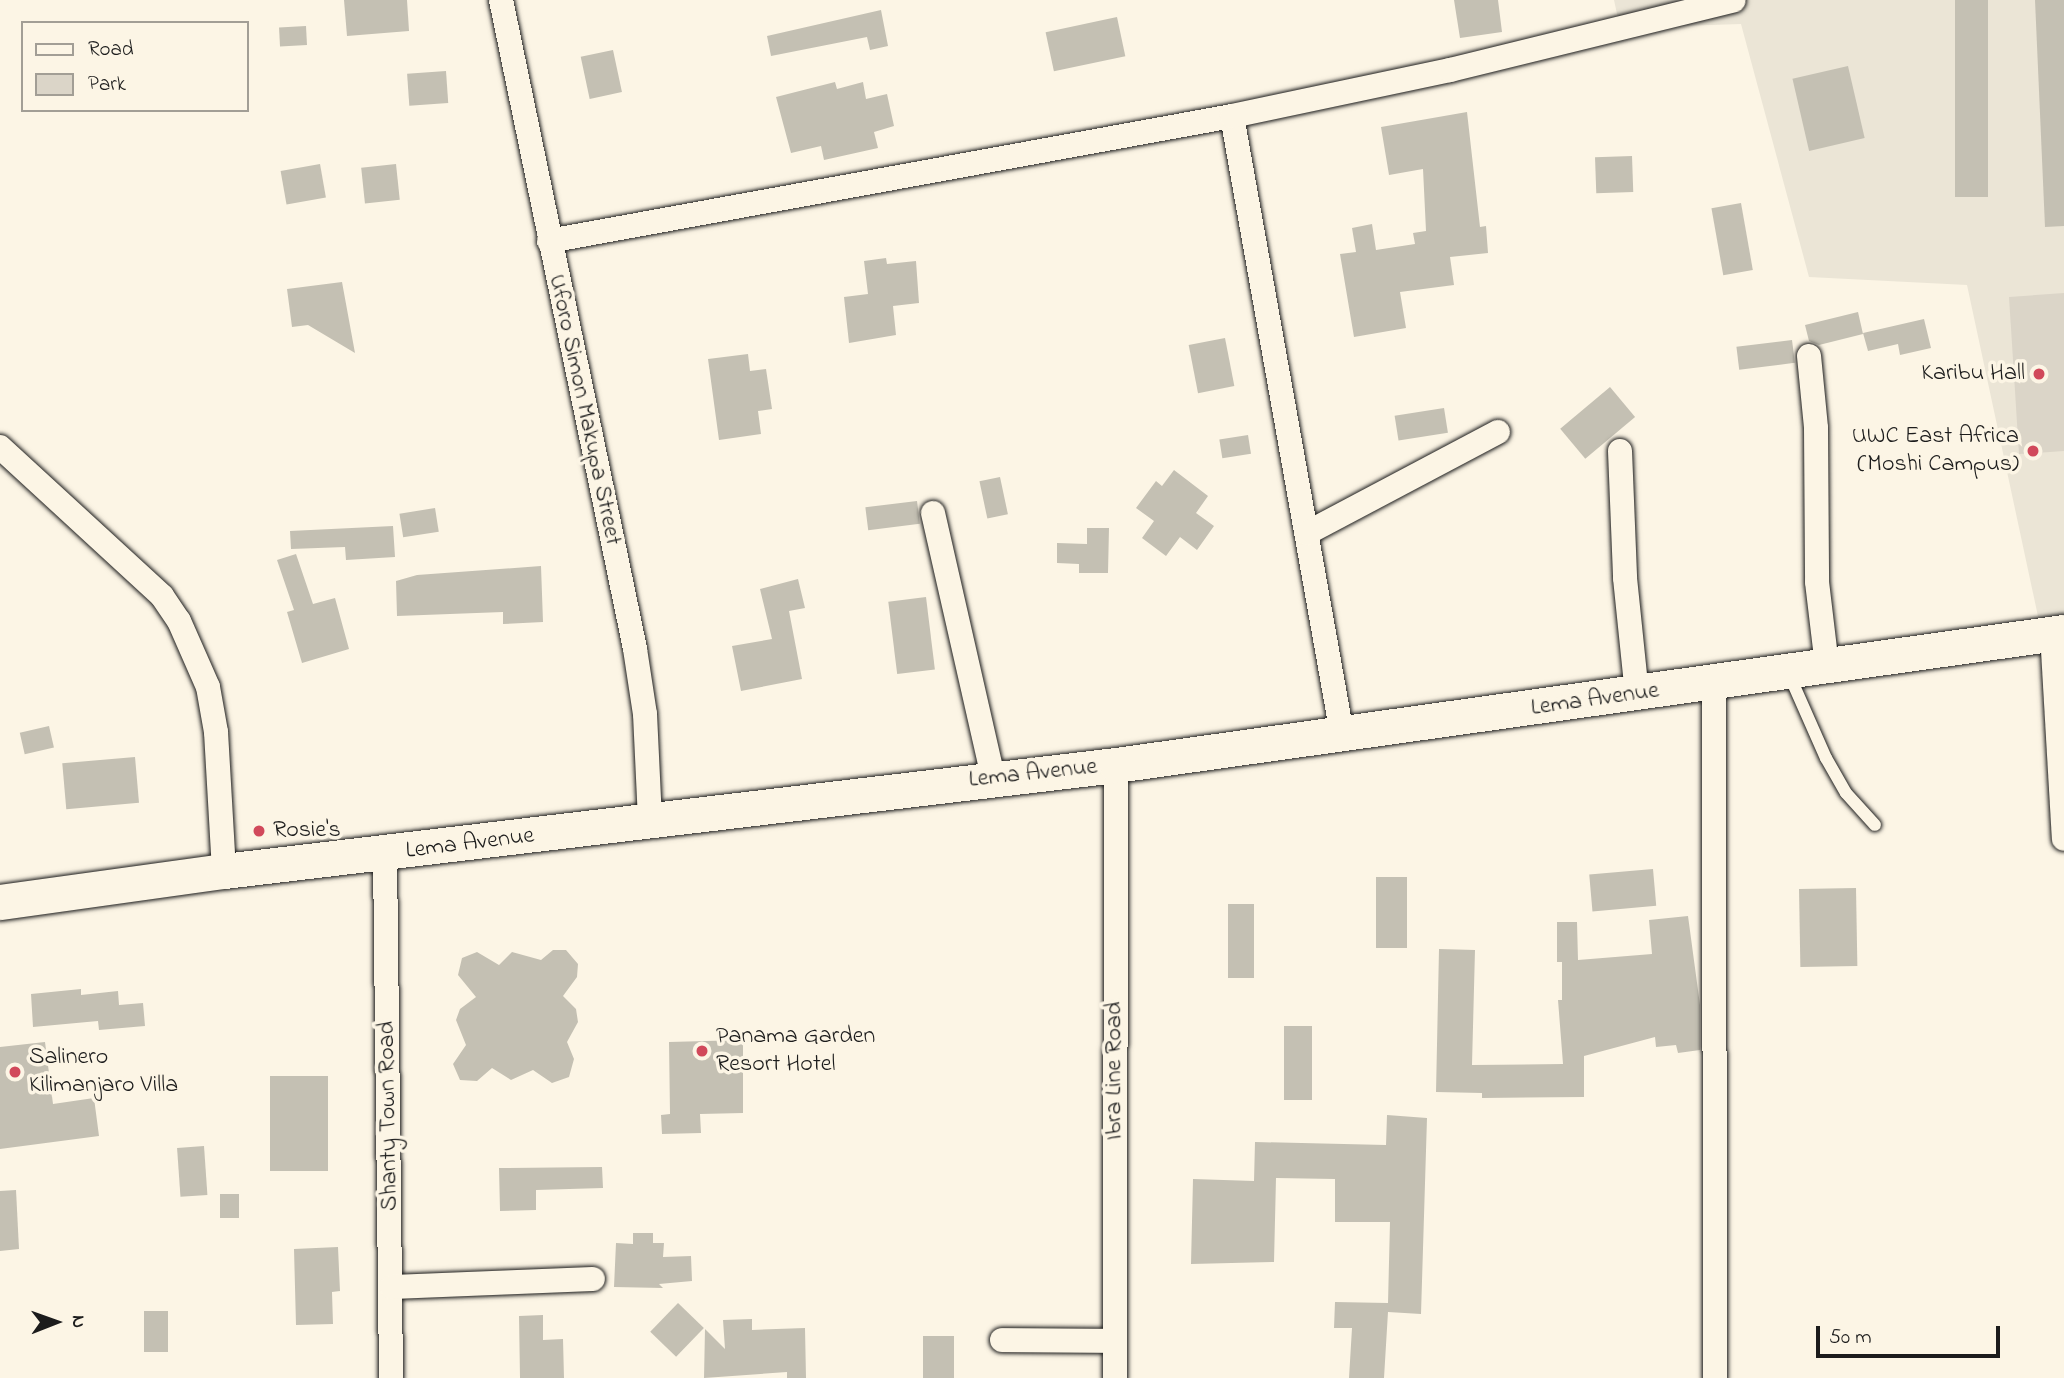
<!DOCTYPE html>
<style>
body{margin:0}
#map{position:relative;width:2064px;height:1378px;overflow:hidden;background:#fcf5e5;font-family:"Indie Flower",sans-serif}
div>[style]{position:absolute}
.built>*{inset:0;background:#ebe5d6}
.green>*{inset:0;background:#dbd5c8}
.building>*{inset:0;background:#c4c0b3;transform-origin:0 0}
.roads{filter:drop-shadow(0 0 2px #1c1c1c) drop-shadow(0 0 2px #1c1c1c)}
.service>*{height:12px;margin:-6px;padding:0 6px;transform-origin:6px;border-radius:6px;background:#fcf5e5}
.minor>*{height:24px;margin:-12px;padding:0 12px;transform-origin:12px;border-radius:12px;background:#fcf5e5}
.secondary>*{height:35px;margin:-17.5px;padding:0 17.5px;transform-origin:17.5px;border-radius:17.5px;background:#fcf5e5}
.dots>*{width:19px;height:19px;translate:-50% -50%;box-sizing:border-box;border:4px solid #fcf5e5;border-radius:50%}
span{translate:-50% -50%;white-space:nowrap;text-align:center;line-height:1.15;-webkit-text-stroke:7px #fcf5e5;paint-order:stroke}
.poi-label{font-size:24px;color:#1c1c1c}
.right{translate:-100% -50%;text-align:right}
.left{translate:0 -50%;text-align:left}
.street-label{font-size:24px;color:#1c1c1c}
.legend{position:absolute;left:21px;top:21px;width:228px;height:91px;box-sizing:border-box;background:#fcf5e5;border:2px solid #a29e95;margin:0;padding:9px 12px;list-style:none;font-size:21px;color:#1c1c1c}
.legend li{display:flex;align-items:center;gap:14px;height:35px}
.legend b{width:35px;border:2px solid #a29e95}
.north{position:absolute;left:21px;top:1287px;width:70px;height:70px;-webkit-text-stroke:5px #fcf5e5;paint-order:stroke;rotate:89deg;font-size:19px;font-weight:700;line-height:28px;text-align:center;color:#1c1c1c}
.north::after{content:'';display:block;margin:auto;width:24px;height:32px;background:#1c1c1c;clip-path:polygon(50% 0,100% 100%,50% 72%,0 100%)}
.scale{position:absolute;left:1816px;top:1326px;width:184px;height:32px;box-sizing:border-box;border:4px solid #1c1c1c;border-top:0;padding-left:9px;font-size:21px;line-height:24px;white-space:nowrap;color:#1c1c1c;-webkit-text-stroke:5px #fcf5e5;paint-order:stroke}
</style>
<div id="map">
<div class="built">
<div style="clip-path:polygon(1614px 0,2064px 0,2064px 617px,2039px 621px,1967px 285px,1809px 277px,1741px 24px,1620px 28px)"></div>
</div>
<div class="green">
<div style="clip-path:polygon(2064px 293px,2064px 451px,2019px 454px,2009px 297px)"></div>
</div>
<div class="building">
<div style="clip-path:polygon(344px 0,407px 0,409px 31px,347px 36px)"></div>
<div style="clip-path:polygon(1454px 0,1498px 0,1502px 32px,1460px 38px)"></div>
<div style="left:1955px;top:0;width:33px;height:197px"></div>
<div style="clip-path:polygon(2035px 0,2064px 0,2064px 226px,2045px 227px)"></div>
<div style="clip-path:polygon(881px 10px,888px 46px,870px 50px,867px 37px,771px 56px,767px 36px)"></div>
<div style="left:1117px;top:17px;width:40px;height:73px;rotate:78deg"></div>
<div style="left:306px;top:26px;width:19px;height:27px;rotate:87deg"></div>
<div style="left:613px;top:50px;width:43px;height:33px;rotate:78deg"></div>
<div style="left:1848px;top:66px;width:74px;height:57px;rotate:77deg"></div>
<div style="left:446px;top:71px;width:32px;height:39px;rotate:86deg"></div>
<div style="clip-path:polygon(835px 82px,837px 89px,863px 82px,866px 99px,887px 94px,894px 126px,874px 132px,878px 148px,824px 160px,821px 146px,791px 153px,776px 97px)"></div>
<div style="clip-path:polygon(1467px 112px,1480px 227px,1486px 226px,1488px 253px,1450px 257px,1454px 285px,1400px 292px,1406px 328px,1354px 337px,1340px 254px,1356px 252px,1352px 228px,1372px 224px,1376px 250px,1415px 244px,1413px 233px,1426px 231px,1423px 169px,1389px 175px,1381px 127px)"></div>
<div style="left:1632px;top:156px;width:36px;height:37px;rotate:88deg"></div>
<div style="left:320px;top:164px;width:34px;height:40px;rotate:80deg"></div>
<div style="left:396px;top:164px;width:36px;height:35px;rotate:84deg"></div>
<div style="left:1741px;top:203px;width:68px;height:30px;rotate:80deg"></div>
<div style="clip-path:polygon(886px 258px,887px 264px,916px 261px,919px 303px,893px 306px,896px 335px,849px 343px,844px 297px,868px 294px,864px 261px)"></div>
<div style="clip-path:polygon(342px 282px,355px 353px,308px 325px,292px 327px,287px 289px)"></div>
<div style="clip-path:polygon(1858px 312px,1863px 334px,1819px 345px,1809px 341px,1805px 325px)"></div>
<div style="clip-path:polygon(1924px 319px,1931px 348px,1900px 355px,1898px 344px,1868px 351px,1863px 333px)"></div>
<div style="left:1225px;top:338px;width:49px;height:37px;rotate:79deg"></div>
<div style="left:1792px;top:340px;width:23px;height:56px;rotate:83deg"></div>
<div style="clip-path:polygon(748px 354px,750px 371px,766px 369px,772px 409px,758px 411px,761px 434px,719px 440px,708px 359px)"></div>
<div style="left:1610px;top:387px;width:39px;height:65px;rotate:50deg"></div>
<div style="left:1444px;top:408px;width:25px;height:50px;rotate:81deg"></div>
<div style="left:1248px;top:435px;width:19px;height:29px;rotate:81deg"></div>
<div style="clip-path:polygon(1174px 470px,1208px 496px,1196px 513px,1214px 526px,1197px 550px,1180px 537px,1166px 556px,1142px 538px,1154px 521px,1136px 508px,1156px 481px,1162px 486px)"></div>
<div style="left:1000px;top:477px;width:38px;height:21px;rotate:78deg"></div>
<div style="left:917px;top:501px;width:23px;height:52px;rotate:83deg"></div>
<div style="left:435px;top:508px;width:24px;height:36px;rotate:81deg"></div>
<div style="clip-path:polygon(393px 526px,395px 557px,346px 560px,345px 547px,291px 549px,290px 531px)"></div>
<div style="clip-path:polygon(1087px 528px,1109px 528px,1108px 573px,1079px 573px,1079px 564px,1057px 563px,1057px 543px,1087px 544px)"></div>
<div style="clip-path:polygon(296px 554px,313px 604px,335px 598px,349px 649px,302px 663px,287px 612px,294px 610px,277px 560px)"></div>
<div style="clip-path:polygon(541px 566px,543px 622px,503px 624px,503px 612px,397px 616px,396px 581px,417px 575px)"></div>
<div style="clip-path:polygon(798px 579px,805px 608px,789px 611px,802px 679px,741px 691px,732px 646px,772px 639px,760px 589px)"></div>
<div style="left:926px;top:597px;width:73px;height:38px;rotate:83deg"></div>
<div style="left:49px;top:726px;width:22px;height:30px;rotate:77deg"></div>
<div style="left:135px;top:757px;width:46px;height:73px;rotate:85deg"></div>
<div style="left:1653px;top:869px;width:37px;height:64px;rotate:85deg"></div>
<div style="left:1376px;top:877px;width:31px;height:71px"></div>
<div style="left:1856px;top:888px;width:78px;height:57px;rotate:89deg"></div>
<div style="left:1228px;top:904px;width:26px;height:74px"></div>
<div style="clip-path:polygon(1688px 916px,1700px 1005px,1700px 1050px,1678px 1053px,1676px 1045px,1656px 1047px,1655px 1037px,1584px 1056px,1584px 1097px,1482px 1098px,1482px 1093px,1436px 1092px,1439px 949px,1475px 950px,1472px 1065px,1563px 1064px,1558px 1000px,1562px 1000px,1562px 962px,1557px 962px,1557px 922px,1577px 922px,1578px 960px,1652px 954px,1649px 920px)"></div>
<div style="clip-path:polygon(553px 950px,566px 950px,578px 964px,577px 977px,563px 996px,576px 1009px,578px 1022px,567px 1042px,574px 1059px,569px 1077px,552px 1083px,533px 1070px,511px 1080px,492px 1068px,477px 1081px,460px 1080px,453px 1064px,466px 1045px,456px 1020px,460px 1009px,476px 997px,458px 975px,462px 958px,477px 952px,499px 965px,512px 952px,541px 960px)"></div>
<div style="clip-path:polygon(81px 989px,81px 995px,118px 991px,119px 1005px,143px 1003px,145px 1026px,99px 1030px,98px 1021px,33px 1027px,31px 994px)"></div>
<div style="left:1284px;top:1026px;width:28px;height:74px"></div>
<div style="clip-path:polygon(743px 1040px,743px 1113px,700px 1114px,701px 1133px,662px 1134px,661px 1115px,670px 1114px,669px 1042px)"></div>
<div style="clip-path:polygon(45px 1042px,53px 1104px,94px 1098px,99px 1136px,0 1149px,0 1047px)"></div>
<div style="left:270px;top:1076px;width:58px;height:95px"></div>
<div style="clip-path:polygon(1387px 1115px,1427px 1118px,1421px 1314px,1388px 1312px,1384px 1378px,1349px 1378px,1352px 1328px,1334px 1328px,1335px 1302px,1388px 1303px,1390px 1222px,1335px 1222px,1335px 1179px,1276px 1178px,1274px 1262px,1191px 1264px,1193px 1179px,1254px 1181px,1255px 1142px,1386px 1145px)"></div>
<div style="left:204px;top:1146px;width:49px;height:27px;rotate:86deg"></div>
<div style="clip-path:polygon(602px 1167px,603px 1188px,536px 1190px,536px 1210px,500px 1211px,499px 1168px)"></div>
<div style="clip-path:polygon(16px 1190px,19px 1249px,0 1251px,0 1191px)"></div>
<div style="left:220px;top:1194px;width:19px;height:24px"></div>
<div style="clip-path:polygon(633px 1233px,653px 1233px,653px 1243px,664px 1243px,663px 1257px,691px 1256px,692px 1281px,659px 1284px,663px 1288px,614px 1287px,616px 1243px,633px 1244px)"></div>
<div style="clip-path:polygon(338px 1247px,340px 1291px,332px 1292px,333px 1324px,296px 1325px,294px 1249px)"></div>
<div style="left:678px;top:1303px;width:36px;height:40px;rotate:44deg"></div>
<div style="left:144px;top:1311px;width:24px;height:41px"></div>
<div style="clip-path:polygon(543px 1315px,543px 1340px,563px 1339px,564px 1378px,520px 1378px,519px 1316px)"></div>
<div style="clip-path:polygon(752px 1319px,752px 1330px,805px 1328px,806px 1378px,787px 1378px,787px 1372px,704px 1378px,705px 1329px,725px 1349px,723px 1320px)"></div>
<div style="left:923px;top:1336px;width:31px;height:42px"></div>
</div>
<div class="roads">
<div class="service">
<div style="left:1788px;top:672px;width:94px;rotate:66.2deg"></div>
<div style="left:1826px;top:758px;width:40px;rotate:60.3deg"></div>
<div style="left:1846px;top:793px;width:43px;rotate:47.8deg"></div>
</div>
<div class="minor">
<div style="left:501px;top:0;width:663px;rotate:78.33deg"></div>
<div style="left:635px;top:649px;width:66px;rotate:81.3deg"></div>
<div style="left:645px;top:714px;width:108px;rotate:87.3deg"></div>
<div style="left:1232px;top:116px;width:628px;rotate:79.91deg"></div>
<div style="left:549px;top:241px;width:694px;rotate:-10.37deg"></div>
<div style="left:1232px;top:116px;width:223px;rotate:-11.9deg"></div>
<div style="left:1450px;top:70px;width:292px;rotate:-13.8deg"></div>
<div style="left:1809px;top:356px;width:72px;rotate:84.4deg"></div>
<div style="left:1816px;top:428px;width:154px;rotate:89.6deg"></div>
<div style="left:1817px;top:582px;width:85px;rotate:83.2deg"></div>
<div style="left:0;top:447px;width:220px;rotate:42.6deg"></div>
<div style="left:162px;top:596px;width:30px;rotate:56deg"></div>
<div style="left:179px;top:621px;width:72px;rotate:66.3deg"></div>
<div style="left:208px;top:687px;width:46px;rotate:79.9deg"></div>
<div style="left:216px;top:732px;width:139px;rotate:86.7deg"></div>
<div style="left:1620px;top:451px;width:127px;rotate:87.7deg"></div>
<div style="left:1625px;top:578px;width:117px;rotate:84.1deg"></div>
<div style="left:933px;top:513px;width:272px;rotate:77.2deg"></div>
<div style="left:1307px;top:533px;width:216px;rotate:-27.9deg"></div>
<div style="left:2052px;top:633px;width:206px;rotate:86.7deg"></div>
<div style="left:1714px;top:684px;width:694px;rotate:89.92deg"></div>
<div style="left:385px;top:855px;width:523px;rotate:89.34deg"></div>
<div style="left:392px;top:1287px;width:201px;rotate:-2.3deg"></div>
<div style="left:1002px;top:1340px;width:113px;rotate:0.5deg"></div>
<div style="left:1115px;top:1378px;width:613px;rotate:-89.91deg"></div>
</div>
<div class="secondary">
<div style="left:0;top:902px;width:226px;rotate:-7.9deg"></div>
<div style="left:224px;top:871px;width:898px;rotate:-6.78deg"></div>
<div style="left:1116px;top:765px;width:957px;rotate:-7.99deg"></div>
</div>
</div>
<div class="dots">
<div style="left:2039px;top:374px;background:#d1495b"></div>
<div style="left:2033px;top:451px;background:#d1495b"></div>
<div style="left:259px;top:831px;background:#d1495b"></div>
<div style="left:702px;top:1051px;background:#d1495b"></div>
<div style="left:15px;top:1072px;background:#d1495b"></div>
</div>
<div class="poi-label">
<span class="right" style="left:2025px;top:374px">Karibu Hall</span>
<span class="right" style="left:2019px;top:451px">UWC East Africa<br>(Moshi Campus)</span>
<span class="left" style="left:273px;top:831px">Rosie's</span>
<span class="left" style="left:716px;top:1051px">Panama Garden<br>Resort Hotel</span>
<span class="left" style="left:29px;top:1072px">Salinero<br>Kilimanjaro Villa</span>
</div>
<div class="street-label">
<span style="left:584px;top:410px;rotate:78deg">Uforo Simon Makupa Street</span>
<span style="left:1595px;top:700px;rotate:-8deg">Lema Avenue</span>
<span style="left:1033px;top:774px;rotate:-6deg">Lema Avenue</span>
<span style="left:470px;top:844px;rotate:-7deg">Lema Avenue</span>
<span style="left:1115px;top:1071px;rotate:-90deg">Ibra Line Road</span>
<span style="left:389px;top:1116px;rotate:-91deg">Shanty Town Road</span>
</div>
<ul class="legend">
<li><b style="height:9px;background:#fcf5e5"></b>Road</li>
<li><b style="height:19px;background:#dbd5c8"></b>Park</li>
</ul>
<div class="north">N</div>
<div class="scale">50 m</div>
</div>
